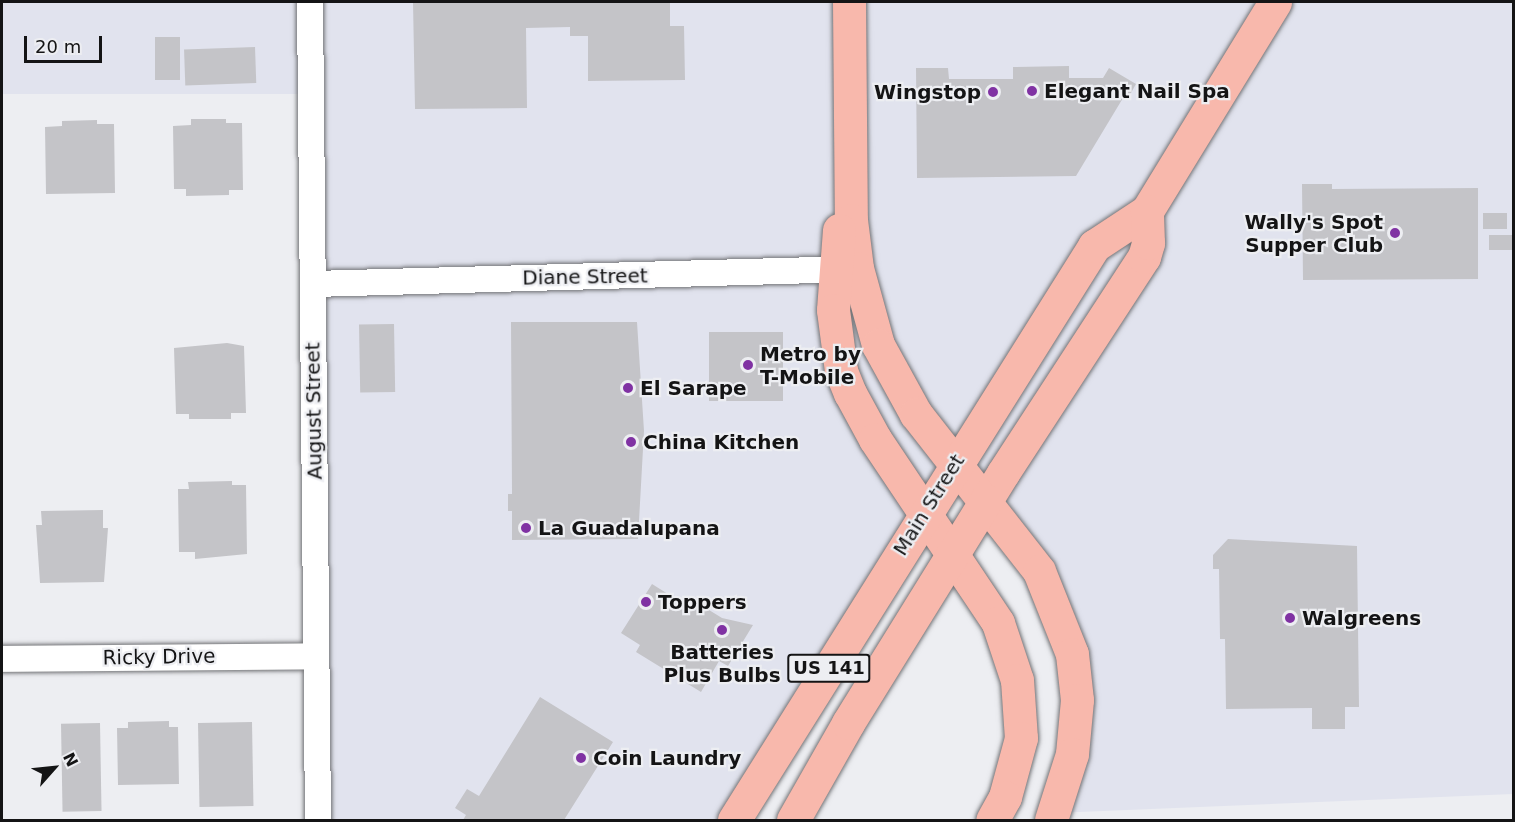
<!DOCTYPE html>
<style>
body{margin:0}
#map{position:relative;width:1515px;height:822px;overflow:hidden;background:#edeef2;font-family:"DejaVu Sans",sans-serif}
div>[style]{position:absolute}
.built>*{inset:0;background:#e1e3ee}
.building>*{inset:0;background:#c4c4c8;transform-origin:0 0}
.roads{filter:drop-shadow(0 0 2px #737477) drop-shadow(0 0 2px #737477)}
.minor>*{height:26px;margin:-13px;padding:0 13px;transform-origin:13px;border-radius:13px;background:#fff}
.major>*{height:33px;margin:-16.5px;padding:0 16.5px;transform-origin:16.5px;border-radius:16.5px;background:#f8b8ac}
.dots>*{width:16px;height:16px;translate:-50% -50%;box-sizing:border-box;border:3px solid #edeef2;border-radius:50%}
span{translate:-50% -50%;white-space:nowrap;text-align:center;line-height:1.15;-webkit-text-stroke:4.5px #edeef2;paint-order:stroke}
.shield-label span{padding:2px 4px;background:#edeef2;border:2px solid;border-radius:4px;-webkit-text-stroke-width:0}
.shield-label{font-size:18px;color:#141415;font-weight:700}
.poi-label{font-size:20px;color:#141415;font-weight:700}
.left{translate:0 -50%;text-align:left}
.right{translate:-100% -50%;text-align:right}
.street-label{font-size:20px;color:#141415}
.frame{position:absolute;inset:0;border:3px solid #141415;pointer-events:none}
.north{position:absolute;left:24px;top:738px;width:60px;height:60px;-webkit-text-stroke:4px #edeef2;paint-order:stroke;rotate:63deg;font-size:16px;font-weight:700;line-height:24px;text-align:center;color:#141415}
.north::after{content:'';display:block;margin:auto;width:21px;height:27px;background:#141415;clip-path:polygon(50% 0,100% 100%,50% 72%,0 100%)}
.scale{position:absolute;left:24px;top:36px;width:78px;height:27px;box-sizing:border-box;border:3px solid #141415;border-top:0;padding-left:8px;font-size:18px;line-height:21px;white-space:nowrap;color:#141415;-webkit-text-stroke:4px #edeef2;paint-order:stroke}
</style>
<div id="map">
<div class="built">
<div style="clip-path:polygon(2px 2px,1513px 2px,1513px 794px,1055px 813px,1072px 654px,955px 463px,734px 820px,318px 820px,310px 94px,2px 94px)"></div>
</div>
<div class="building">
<div style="clip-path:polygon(413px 2px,670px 2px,670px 26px,684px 26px,685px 80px,588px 81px,588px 36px,570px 36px,570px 27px,526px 28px,527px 108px,415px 109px)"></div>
<div style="left:155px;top:37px;width:25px;height:43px"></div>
<div style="left:255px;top:47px;width:36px;height:71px;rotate:88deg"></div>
<div style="clip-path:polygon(1069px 66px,1069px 78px,1103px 78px,1109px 68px,1136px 84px,1127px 100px,1123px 98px,1076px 176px,917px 178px,916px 68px,948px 68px,949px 79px,1013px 79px,1013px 67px)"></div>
<div style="clip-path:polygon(191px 119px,226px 119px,226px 123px,242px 123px,243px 190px,229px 190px,229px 195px,186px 196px,186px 189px,174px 189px,173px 126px,191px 125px)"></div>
<div style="clip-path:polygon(97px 120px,97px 124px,114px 124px,115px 193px,46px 194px,45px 127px,62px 126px,62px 121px)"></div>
<div style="clip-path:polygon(1302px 184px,1332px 184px,1332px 189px,1478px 188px,1478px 279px,1303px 280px)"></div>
<div style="left:1507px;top:213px;width:16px;height:24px;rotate:90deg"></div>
<div style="left:1489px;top:235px;width:23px;height:15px"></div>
<div style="clip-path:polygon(511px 322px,637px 322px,644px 431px,638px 539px,512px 540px,512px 511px,508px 511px,508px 494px,512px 494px)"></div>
<div style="left:394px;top:324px;width:68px;height:35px;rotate:89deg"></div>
<div style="left:709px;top:332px;width:74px;height:69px"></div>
<div style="clip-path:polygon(227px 343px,244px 346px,246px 413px,231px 413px,231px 419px,189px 419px,189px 414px,176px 414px,174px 348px)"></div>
<div style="clip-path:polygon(232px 481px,232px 485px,246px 485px,247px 554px,195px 559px,195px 552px,179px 552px,178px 489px,189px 489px,188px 482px)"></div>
<div style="clip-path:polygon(103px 510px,103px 528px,108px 528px,104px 582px,40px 583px,36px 525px,42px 525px,41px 511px)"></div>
<div style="clip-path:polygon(1228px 539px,1357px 546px,1359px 707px,1345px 707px,1345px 729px,1312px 729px,1312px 708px,1226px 709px,1225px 639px,1220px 639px,1219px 569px,1213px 569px,1213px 555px)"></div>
<div style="clip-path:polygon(652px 584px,692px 609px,696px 602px,722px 618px,753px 625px,728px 666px,719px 661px,701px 692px,636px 652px,640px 645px,621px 633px)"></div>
<div style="clip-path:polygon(540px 697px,613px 742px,564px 820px,463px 820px,466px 815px,455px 808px,467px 789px,479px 796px)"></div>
<div style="clip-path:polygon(169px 721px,169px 727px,178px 727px,179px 784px,118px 785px,117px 728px,128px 728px,128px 722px)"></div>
<div style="left:252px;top:722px;width:84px;height:54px;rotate:89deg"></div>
<div style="left:100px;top:723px;width:88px;height:39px;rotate:89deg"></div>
</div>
<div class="roads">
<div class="minor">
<div style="left:310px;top:2px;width:818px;rotate:89.44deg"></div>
<div style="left:313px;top:284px;width:540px;rotate:-1.59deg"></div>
<div style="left:2px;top:659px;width:314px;rotate:-0.5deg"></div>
</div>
<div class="major">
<div style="left:849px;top:2px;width:218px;rotate:89.5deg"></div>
<div style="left:851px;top:220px;width:48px;rotate:82.9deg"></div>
<div style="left:857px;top:268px;width:80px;rotate:74.7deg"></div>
<div style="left:878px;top:345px;width:79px;rotate:61.2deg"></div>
<div style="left:916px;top:414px;width:199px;rotate:51.9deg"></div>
<div style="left:1039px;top:571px;width:89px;rotate:68.3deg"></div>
<div style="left:1072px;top:654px;width:46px;rotate:83.8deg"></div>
<div style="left:1077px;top:700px;width:54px;rotate:95.3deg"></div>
<div style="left:1072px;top:754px;width:69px;rotate:107.7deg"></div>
<div style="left:839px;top:230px;width:80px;rotate:94.3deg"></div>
<div style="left:833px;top:310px;width:62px;rotate:82.5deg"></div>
<div style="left:841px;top:371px;width:24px;rotate:68deg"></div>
<div style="left:850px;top:393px;width:52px;rotate:61.5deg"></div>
<div style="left:875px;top:439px;width:221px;rotate:56.2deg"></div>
<div style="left:998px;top:623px;width:60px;rotate:71.6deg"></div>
<div style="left:1017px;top:680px;width:58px;rotate:86.1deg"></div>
<div style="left:1021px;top:738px;width:61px;rotate:105.2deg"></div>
<div style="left:1005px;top:797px;width:26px;rotate:119deg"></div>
<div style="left:734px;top:820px;width:678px;rotate:-57.9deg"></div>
<div style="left:1094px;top:246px;width:64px;rotate:-33.4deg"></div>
<div style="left:1147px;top:211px;width:245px;rotate:-58.5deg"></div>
<div style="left:793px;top:820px;width:112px;rotate:-60.4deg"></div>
<div style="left:848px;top:723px;width:294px;rotate:-58.2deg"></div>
<div style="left:1003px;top:473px;width:258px;rotate:-56.9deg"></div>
<div style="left:1144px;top:257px;width:15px;rotate:-74deg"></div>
<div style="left:1148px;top:243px;width:32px;rotate:-92deg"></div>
</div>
</div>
<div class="dots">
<div style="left:1032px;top:91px;background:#8032a3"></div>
<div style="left:993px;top:92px;background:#8032a3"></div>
<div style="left:1395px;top:233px;background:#8032a3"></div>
<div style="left:748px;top:365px;background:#8032a3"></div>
<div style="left:628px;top:388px;background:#8032a3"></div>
<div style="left:631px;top:442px;background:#8032a3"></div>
<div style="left:526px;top:528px;background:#8032a3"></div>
<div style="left:646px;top:602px;background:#8032a3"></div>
<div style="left:1290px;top:618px;background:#8032a3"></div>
<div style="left:722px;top:630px;background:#8032a3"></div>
<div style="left:581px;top:758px;background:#8032a3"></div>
</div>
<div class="shield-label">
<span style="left:829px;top:668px">US 141</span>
</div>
<div class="poi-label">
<span class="left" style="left:1044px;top:91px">Elegant Nail Spa</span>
<span class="right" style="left:981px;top:92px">Wingstop</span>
<span class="right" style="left:1383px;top:234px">Wally's Spot<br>Supper Club</span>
<span class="left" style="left:760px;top:366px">Metro by<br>T-Mobile</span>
<span class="left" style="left:640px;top:388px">El Sarape</span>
<span class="left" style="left:643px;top:442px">China Kitchen</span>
<span class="left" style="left:538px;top:528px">La Guadalupana</span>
<span class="left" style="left:658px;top:602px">Toppers</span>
<span class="left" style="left:1302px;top:618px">Walgreens</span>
<span style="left:722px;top:664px">Batteries<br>Plus Bulbs</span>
<span class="left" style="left:593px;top:758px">Coin Laundry</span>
</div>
<div class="street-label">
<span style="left:585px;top:277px;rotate:-1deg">Diane Street</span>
<span style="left:314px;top:411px;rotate:-91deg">August Street</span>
<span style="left:929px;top:505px;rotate:-58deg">Main Street</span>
<span style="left:159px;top:657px;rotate:-1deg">Ricky Drive</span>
</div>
<div class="frame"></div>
<div class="north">N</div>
<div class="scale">20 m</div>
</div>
